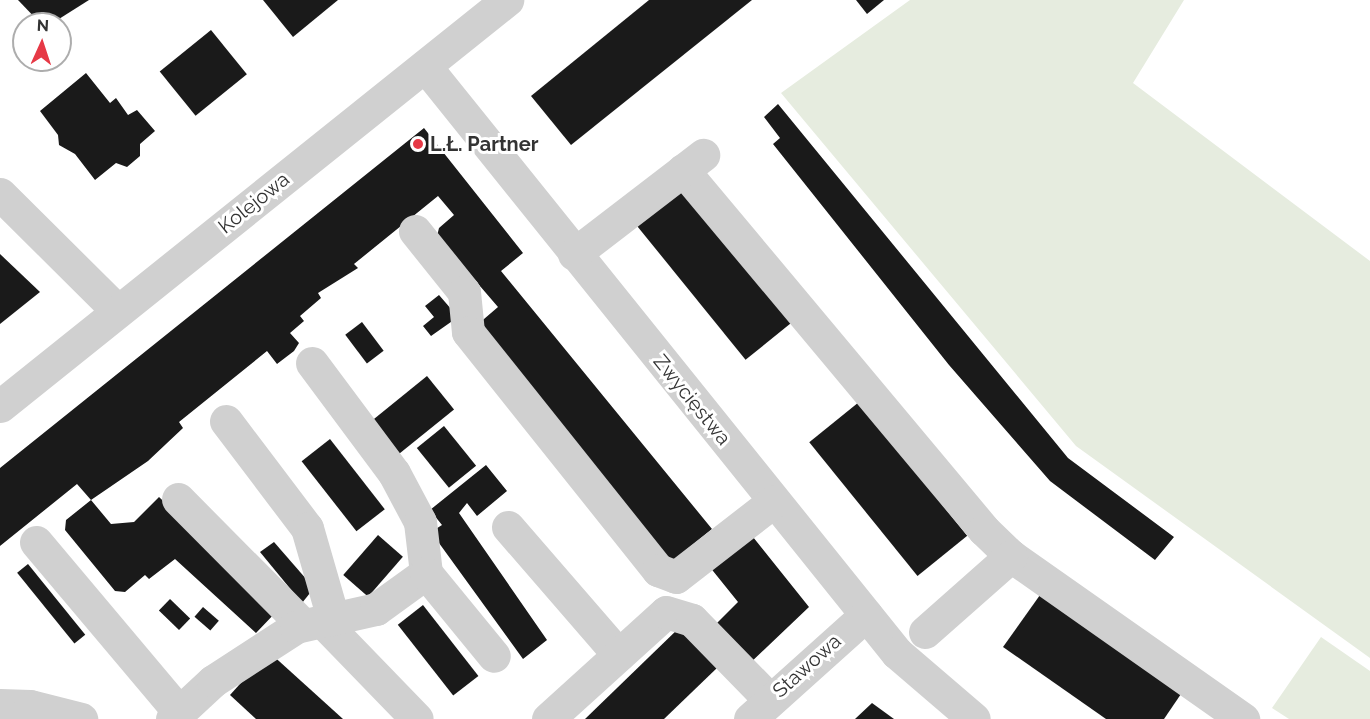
<!DOCTYPE html>
<meta charset="utf-8">
<style>
body{margin:0}
#map{position:relative;width:1370px;height:719px;overflow:hidden;background:#fff;font-family:Raleway,sans-serif}
div>[style]{position:absolute}
.green>*{inset:0;background:#e6ecdf}
.building>*{inset:0;background:#1a1a1a;transform-origin:0 0}
.minor>*{height:33px;margin:-16.5px;padding:0 16.5px;transform-origin:16.5px;border-radius:16.5px;background:#d0d0d0}
.dots>*{width:16px;height:16px;translate:-50% -50%;box-sizing:border-box;border:3px solid #fff;border-radius:50%}
span{translate:-50% -50%;white-space:nowrap;text-align:center;line-height:1.15;-webkit-text-stroke:6px #fff;paint-order:stroke}
.poi-label{font-size:20px;color:#333;font-weight:700}
.left{translate:0 -50%;text-align:left}
.street-label{font-size:20px;color:#333}
.north{position:absolute;left:12px;top:12px;width:60px;height:60px;box-sizing:border-box;background:#fff;border:2px solid #adadad;border-radius:50%;rotate:3deg;font-size:16px;font-weight:700;line-height:24px;text-align:center;color:#333}
.north::after{content:'';display:block;margin:auto;width:21px;height:27px;background:#e63946;clip-path:polygon(50% 0,100% 100%,50% 72%,0 100%)}
</style>
<div id="map">
<div class="green">
<div style="clip-path:polygon(910px 0,1184px 0,1133px 83px,1370px 261px,1370px 658px,1076px 446px,781px 93px)"></div>
<div style="clip-path:polygon(1321px 637px,1370px 671px,1370px 719px,1289px 719px,1272px 708px)"></div>
</div>
<div class="building">
<div style="clip-path:polygon(18px 0,89px 0,51px 24px,41px 24px)"></div>
<div style="clip-path:polygon(263px 0,338px 0,293px 37px)"></div>
<div style="clip-path:polygon(649px 0,752px 0,571px 145px,531px 96px)"></div>
<div style="clip-path:polygon(856px 0,884px 0,867px 14px)"></div>
<div style="left:211px;top:30px;width:57px;height:66px;rotate:51deg"></div>
<div style="clip-path:polygon(86px 73px,110px 103px,116px 98px,128px 115px,137px 110px,155px 131px,140px 144px,140px 156px,127px 167px,116px 163px,95px 180px,75px 154px,59px 145px,58px 135px,40px 111px)"></div>
<div style="clip-path:polygon(778px 104px,1068px 458px,1174px 537px,1155px 560px,1050px 481px,949px 365px,773px 144px,780px 138px,764px 117px)"></div>
<div style="clip-path:polygon(424px 128px,523px 253px,501px 271px,712px 529px,669px 564px,477px 325px,498px 307px,437px 236px,439px 228px,454px 215px,438px 196px,354px 264px,358px 268px,318px 293px,321px 298px,300px 316px,304px 321px,290px 333px,299px 343px,294px 351px,277px 364px,267px 351px,179px 422px,183px 428px,148px 461px,91px 500px,111px 524px,134px 522px,159px 497px,277px 611px,256px 633px,175px 559px,149px 579px,145px 575px,125px 592px,115px 591px,65px 530px,66px 520px,91px 500px,77px 484px,0 546px,0 468px)"></div>
<div style="left:685px;top:185px;width:174px;height:63px;rotate:51deg"></div>
<div style="clip-path:polygon(0 254px,40px 292px,0 324px)"></div>
<div style="clip-path:polygon(439px 295px,458px 317px,431px 336px,423px 326px,434px 317px,425px 306px)"></div>
<div style="left:362px;top:322px;width:36px;height:21px;rotate:53deg"></div>
<div style="left:427px;top:376px;width:43px;height:73px;rotate:51deg"></div>
<div style="left:859px;top:402px;width:172px;height:64px;rotate:51deg"></div>
<div style="left:444px;top:426px;width:51px;height:35px;rotate:51deg"></div>
<div style="left:330px;top:439px;width:89px;height:36px;rotate:52deg"></div>
<div style="clip-path:polygon(486px 465px,507px 491px,477px 516px,467px 503px,459px 513px,547px 640px,523px 659px,431px 532px,442px 525px,430px 510px)"></div>
<div style="clip-path:polygon(749px 532px,809px 607px,747px 666px,712px 628px,738px 602px,709px 566px)"></div>
<div style="left:378px;top:535px;width:33px;height:53px;rotate:41deg"></div>
<div style="clip-path:polygon(274px 542px,314px 588px,302px 603px,260px 552px)"></div>
<div style="left:28px;top:564px;width:91px;height:14px;rotate:51deg"></div>
<div style="clip-path:polygon(1040px 595px,1181px 694px,1164px 719px,1106px 719px,1003px 647px)"></div>
<div style="left:170px;top:599px;width:28px;height:16px;rotate:44deg"></div>
<div style="left:423px;top:605px;width:90px;height:32px;rotate:52deg"></div>
<div style="left:203px;top:607px;width:21px;height:13px;rotate:41deg"></div>
<div style="clip-path:polygon(680px 627px,718px 667px,664px 719px,585px 719px)"></div>
<div style="clip-path:polygon(269px 652px,343px 719px,256px 719px,230px 695px)"></div>
<div style="clip-path:polygon(872px 703px,894px 719px,855px 719px)"></div>
</div>
<div class="minor">
<div style="left:425px;top:66px;width:753px;rotate:51.2deg"></div>
<div style="left:897px;top:653px;width:101px;rotate:40.6deg"></div>
<div style="left:683px;top:170px;width:469px;rotate:50.1deg"></div>
<div style="left:984px;top:530px;width:37px;rotate:44deg"></div>
<div style="left:1011px;top:556px;width:284px;rotate:35.1deg"></div>
<div style="left:0;top:194px;width:166px;rotate:44.8deg"></div>
<div style="left:415px;top:231px;width:78px;rotate:51.2deg"></div>
<div style="left:464px;top:292px;width:40px;rotate:84.3deg"></div>
<div style="left:468px;top:332px;width:305px;rotate:51.4deg"></div>
<div style="left:658px;top:570px;width:19px;rotate:21deg"></div>
<div style="left:676px;top:577px;width:124px;rotate:-37.8deg"></div>
<div style="left:574px;top:254px;width:163px;rotate:-37.5deg"></div>
<div style="left:312px;top:363px;width:137px;rotate:53.3deg"></div>
<div style="left:394px;top:473px;width:55px;rotate:62deg"></div>
<div style="left:420px;top:522px;width:51px;rotate:83.3deg"></div>
<div style="left:0;top:406px;width:650px;rotate:-38.69deg"></div>
<div style="left:226px;top:421px;width:134px;rotate:52.9deg"></div>
<div style="left:307px;top:528px;width:94px;rotate:73.9deg"></div>
<div style="left:178px;top:499px;width:177px;rotate:45.2deg"></div>
<div style="left:508px;top:527px;width:169px;rotate:49.1deg"></div>
<div style="left:36px;top:542px;width:222px;rotate:49.9deg"></div>
<div style="left:322px;top:621px;width:136px;rotate:45.9deg"></div>
<div style="left:925px;top:632px;width:115px;rotate:-41.5deg"></div>
<div style="left:0;top:705px;width:30px;rotate:2deg"></div>
<div style="left:30px;top:706px;width:53px;rotate:14.3deg"></div>
<div style="left:172px;top:719px;width:56px;rotate:-42.8deg"></div>
<div style="left:213px;top:681px;width:99px;rotate:-33deg"></div>
<div style="left:296px;top:627px;width:82px;rotate:-12.7deg"></div>
<div style="left:376px;top:609px;width:62px;rotate:-35.8deg"></div>
<div style="left:426px;top:573px;width:107px;rotate:50.7deg"></div>
<div style="left:548px;top:719px;width:159px;rotate:-42.2deg"></div>
<div style="left:666px;top:612px;width:27px;rotate:17deg"></div>
<div style="left:692px;top:620px;width:112px;rotate:45.7deg"></div>
<div style="left:750px;top:719px;width:156px;rotate:-41.9deg"></div>
</div>
<div class="dots">
<div style="left:418px;top:144px;background:#e63946"></div>
</div>
<div class="poi-label">
<span class="left" style="left:430px;top:144px">L.Ł. Partner</span>
</div>
<div class="street-label">
<span style="left:254px;top:203px;rotate:-39deg">Kolejowa</span>
<span style="left:692px;top:400px;rotate:51deg">Zwycięstwa</span>
<span style="left:807px;top:666px;rotate:-42deg">Stawowa</span>
</div>
<div class="north">N</div>
</div>
